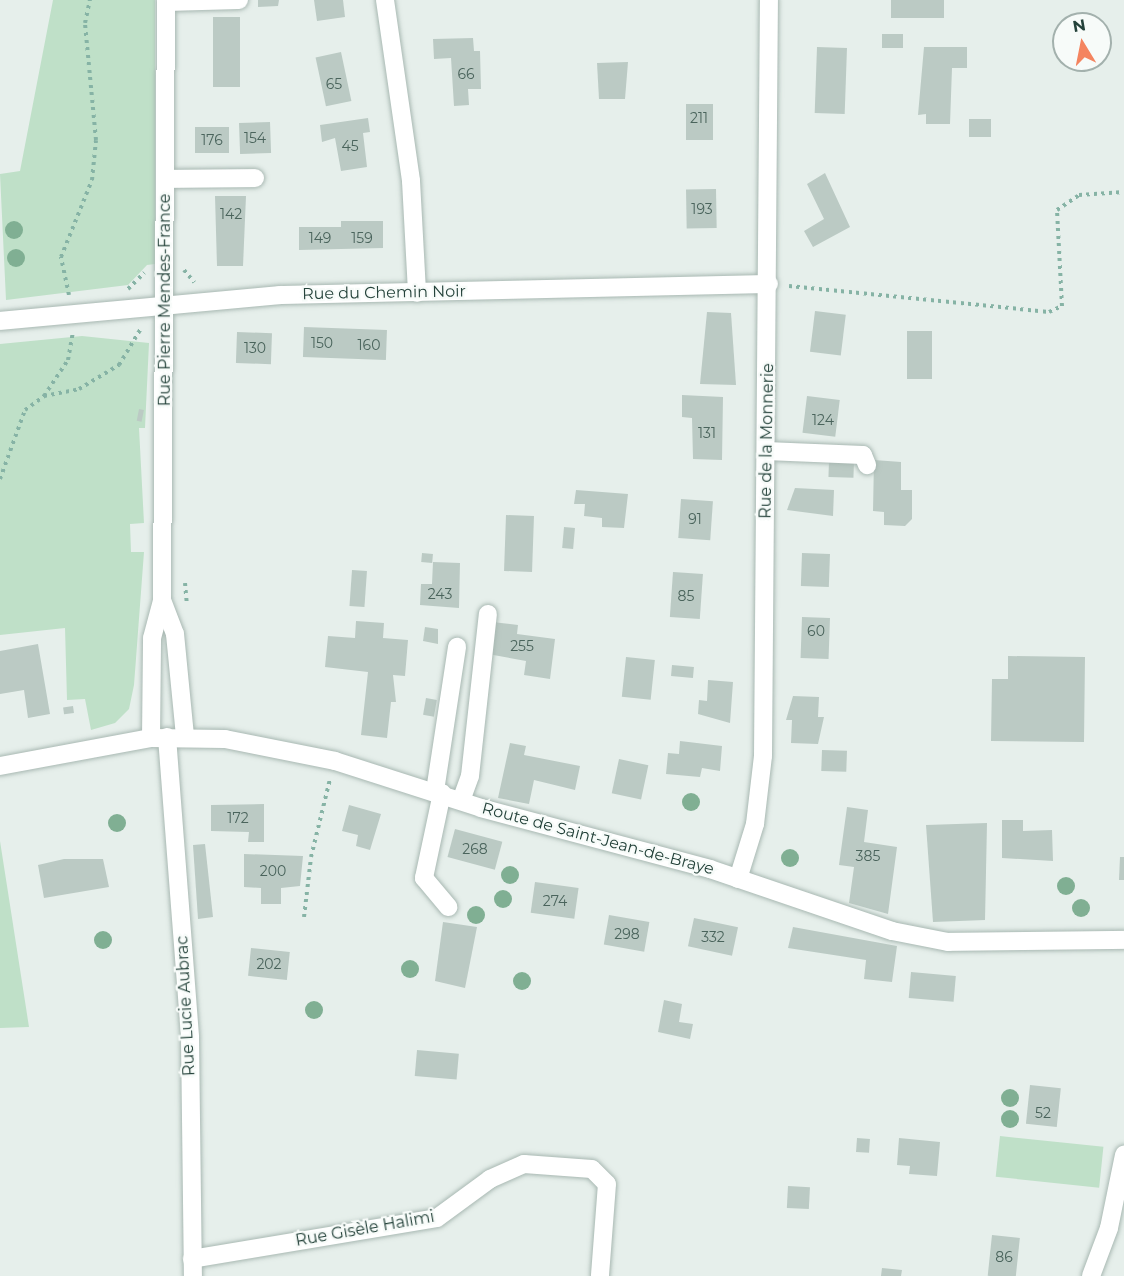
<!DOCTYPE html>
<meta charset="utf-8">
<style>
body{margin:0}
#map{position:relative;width:1124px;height:1276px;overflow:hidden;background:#e6efeb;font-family:Montserrat,sans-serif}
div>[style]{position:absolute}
.green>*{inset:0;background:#bfe0c8;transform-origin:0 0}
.building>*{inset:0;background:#bbcac4;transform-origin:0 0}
.path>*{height:4px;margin-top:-2px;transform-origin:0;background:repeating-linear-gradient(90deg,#86b3a5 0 3px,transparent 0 7.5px)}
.roads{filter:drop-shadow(0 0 2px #a8b8b2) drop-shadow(0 0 2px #a8b8b2)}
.minor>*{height:18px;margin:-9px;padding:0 9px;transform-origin:9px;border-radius:9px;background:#fff}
.trees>*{width:18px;height:18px;margin:-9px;border-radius:50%;background:#80af93}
span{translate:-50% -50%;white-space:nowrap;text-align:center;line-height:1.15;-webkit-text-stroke:4.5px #f7fbf9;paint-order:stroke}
.number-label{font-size:14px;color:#4a645c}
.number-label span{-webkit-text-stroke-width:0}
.street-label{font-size:16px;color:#24423a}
.north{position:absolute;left:1052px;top:12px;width:60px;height:60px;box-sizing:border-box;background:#f7fbf9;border:2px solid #a3b1ad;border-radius:50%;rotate:350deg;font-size:16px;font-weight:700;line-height:24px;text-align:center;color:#24423a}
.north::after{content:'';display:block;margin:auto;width:21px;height:27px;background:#f4845f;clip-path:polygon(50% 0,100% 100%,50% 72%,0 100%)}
</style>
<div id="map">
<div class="green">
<div style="clip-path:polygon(53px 0,155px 0,155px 264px,147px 265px,128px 285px,6px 300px,0 174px,20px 171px)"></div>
<div style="clip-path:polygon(82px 336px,149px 343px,145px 428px,139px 428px,144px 523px,130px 524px,131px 552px,144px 552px,134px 685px,129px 709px,115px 723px,91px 730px,85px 699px,67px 700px,65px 628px,0 635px,0 344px)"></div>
<div style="clip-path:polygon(0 841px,29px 1027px,0 1028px)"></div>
<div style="left:1000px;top:1136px;width:104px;height:41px;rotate:6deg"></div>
</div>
<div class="building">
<div style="clip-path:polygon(258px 0,279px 0,278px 6px,258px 7px)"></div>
<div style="clip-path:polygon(314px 0,343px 0,345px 17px,317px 21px)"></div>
<div style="left:891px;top:0;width:53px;height:18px"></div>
<div style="left:213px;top:17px;width:27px;height:70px"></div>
<div style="left:882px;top:34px;width:21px;height:14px"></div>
<div style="clip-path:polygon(473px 38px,474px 51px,480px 51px,481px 89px,468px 89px,469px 105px,454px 106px,451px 58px,434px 59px,433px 39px)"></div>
<div style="left:817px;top:47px;width:30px;height:66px;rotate:2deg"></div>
<div style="clip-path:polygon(924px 47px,967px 47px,967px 68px,952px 68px,950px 124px,926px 124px,926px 114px,918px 115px)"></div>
<div style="left:341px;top:52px;width:50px;height:26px;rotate:78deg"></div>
<div style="clip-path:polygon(628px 62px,625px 99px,599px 99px,597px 63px)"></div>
<div style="left:686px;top:104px;width:27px;height:36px"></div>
<div style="clip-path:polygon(368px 118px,370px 132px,363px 133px,367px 167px,341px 171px,335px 138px,322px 142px,320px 125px)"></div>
<div style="left:991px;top:119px;width:18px;height:22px;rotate:90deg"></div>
<div style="left:270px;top:122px;width:31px;height:31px;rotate:88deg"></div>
<div style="left:195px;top:127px;width:34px;height:26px"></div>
<div style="clip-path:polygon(825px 173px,850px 227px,813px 247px,804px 231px,824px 219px,807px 184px)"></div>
<div style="left:716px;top:189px;width:39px;height:30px;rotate:89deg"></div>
<div style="clip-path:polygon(215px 196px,246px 196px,243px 266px,217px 266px)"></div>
<div style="clip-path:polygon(341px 221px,383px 221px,383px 248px,299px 250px,299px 227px,341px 227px)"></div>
<div style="left:815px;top:311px;width:31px;height:41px;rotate:7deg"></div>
<div style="clip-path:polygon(707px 312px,731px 313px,736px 385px,700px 384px)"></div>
<div style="left:304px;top:327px;width:83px;height:30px;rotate:2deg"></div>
<div style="left:907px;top:331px;width:25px;height:48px"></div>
<div style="left:237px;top:332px;width:35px;height:31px;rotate:2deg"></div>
<div style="clip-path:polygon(682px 395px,723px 397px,722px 460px,693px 459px,692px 418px,682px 417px)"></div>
<div style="left:807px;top:396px;width:33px;height:37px;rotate:7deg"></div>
<div style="left:139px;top:409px;width:5px;height:12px;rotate:11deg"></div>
<div style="clip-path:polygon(874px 460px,901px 462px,901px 490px,912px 490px,912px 519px,905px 526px,884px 525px,884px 512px,873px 511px)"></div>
<div style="left:829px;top:461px;width:25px;height:16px;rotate:2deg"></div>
<div style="clip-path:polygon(795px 488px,834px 490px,833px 516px,787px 510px)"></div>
<div style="clip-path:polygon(576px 490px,628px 494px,624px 528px,602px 527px,602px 518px,584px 516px,585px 504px,574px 504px)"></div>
<div style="left:681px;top:499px;width:32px;height:39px;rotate:4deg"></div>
<div style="left:506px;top:515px;width:28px;height:56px;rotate:2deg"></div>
<div style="left:564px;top:527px;width:11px;height:21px;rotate:5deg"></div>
<div style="left:422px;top:553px;width:11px;height:9px;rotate:5deg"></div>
<div style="left:802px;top:553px;width:28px;height:33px;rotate:2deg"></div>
<div style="clip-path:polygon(433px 562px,460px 563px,459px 608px,420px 605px,421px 584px,432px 584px)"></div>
<div style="left:352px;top:570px;width:15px;height:36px;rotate:4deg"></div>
<div style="left:673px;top:572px;width:30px;height:45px;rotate:4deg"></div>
<div style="left:802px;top:617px;width:28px;height:41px;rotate:2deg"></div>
<div style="clip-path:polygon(356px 621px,384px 623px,383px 638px,408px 640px,405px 676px,393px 675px,396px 702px,391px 702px,387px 738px,361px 735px,368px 672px,325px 667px,328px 636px,355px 638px)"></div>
<div style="clip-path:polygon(492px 622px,518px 625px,517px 634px,555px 639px,550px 679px,524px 675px,526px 661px,488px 654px)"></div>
<div style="clip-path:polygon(425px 627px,438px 629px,438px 644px,423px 641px)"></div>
<div style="clip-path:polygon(38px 644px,50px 714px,28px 718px,24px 690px,0 694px,0 651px)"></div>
<div style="clip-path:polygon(1008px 656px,1085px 657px,1084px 742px,991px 741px,992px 679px,1008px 679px)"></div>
<div style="left:626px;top:657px;width:29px;height:40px;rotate:6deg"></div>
<div style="left:672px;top:665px;width:22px;height:11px;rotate:5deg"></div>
<div style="clip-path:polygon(708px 680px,733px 682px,730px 723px,698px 714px,699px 700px,707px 701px)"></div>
<div style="clip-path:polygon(793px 696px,819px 697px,818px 717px,824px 717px,818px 744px,791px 743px,792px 720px,786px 720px)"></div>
<div style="left:426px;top:698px;width:11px;height:17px;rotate:10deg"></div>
<div style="left:73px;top:706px;width:7px;height:10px;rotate:82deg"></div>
<div style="clip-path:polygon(680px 741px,722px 746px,720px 771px,702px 768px,700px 777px,666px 774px,668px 753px,679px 754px)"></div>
<div style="clip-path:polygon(510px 743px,526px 746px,524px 755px,580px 766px,575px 790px,534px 780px,529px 804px,498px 798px)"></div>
<div style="left:822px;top:750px;width:25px;height:21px;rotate:2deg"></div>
<div style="left:619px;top:759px;width:30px;height:35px;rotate:12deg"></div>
<div style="clip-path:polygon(264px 804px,264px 842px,248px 842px,249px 832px,211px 831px,211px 805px)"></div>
<div style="clip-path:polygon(349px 805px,381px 814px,370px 850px,356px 846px,358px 835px,342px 831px)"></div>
<div style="clip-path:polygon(847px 807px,868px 810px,864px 842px,897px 847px,888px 914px,849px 903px,854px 867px,839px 865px)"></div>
<div style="clip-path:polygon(1002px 820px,1023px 820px,1023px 831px,1052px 830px,1053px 861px,1002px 858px)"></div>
<div style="clip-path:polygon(987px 823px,985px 920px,933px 922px,926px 825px)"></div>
<div style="left:455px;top:829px;width:49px;height:29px;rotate:15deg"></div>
<div style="clip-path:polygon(205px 844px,213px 917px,198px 919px,193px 845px)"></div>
<div style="clip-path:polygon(244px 854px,303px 856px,300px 886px,281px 888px,281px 904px,261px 904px,261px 888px,244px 887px)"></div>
<div style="clip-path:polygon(1120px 857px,1124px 857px,1124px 880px,1119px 880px)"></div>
<div style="clip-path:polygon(64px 859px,103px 859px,109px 887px,44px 898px,38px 865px)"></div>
<div style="left:535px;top:882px;width:44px;height:31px;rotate:8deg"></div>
<div style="left:609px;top:915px;width:41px;height:30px;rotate:10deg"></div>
<div style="left:694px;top:918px;width:45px;height:29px;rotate:12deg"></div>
<div style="clip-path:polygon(443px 922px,477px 927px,465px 988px,435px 981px)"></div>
<div style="clip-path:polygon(793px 927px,897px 946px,892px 982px,864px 979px,866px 960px,788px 948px)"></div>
<div style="left:251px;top:948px;width:39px;height:28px;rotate:6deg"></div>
<div style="left:911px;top:972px;width:45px;height:26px;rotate:5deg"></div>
<div style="clip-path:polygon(664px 1000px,682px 1004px,679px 1022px,693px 1024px,690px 1039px,658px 1032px)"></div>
<div style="left:417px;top:1050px;width:42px;height:26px;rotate:5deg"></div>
<div style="left:1030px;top:1085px;width:31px;height:39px;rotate:6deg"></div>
<div style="left:857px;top:1138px;width:13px;height:14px;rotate:4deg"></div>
<div style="clip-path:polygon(899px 1138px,940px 1142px,937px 1176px,909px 1174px,910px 1166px,897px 1165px)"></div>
<div style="left:788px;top:1186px;width:22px;height:22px;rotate:3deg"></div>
<div style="left:992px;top:1235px;width:28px;height:41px;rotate:6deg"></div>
<div style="clip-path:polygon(882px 1268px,902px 1270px,901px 1276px,881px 1276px)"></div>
</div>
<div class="path">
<div style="left:184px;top:270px;width:16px;rotate:50deg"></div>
<div style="left:789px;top:286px;width:261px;rotate:5.7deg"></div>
<div style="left:1049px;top:312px;width:14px;rotate:-25deg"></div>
<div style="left:1062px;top:306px;width:96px;rotate:-93deg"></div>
<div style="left:1057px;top:210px;width:27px;rotate:-34deg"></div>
<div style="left:1079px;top:195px;width:45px;rotate:-3.8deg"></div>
<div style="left:128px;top:289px;width:23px;rotate:-45deg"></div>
<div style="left:69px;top:295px;width:39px;rotate:-102deg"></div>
<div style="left:61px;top:257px;width:83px;rotate:-68.1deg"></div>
<div style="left:92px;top:180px;width:40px;rotate:-84.3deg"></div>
<div style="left:96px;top:140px;width:118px;rotate:-95.4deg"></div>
<div style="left:85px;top:23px;width:24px;rotate:-78deg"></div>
<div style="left:44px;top:396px;width:43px;rotate:-56.3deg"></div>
<div style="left:68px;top:360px;width:27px;rotate:-80deg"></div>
<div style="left:0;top:479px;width:73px;rotate:-70.1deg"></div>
<div style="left:25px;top:410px;width:24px;rotate:-36deg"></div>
<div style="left:44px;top:396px;width:36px;rotate:-11deg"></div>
<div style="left:79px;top:389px;width:47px;rotate:-31deg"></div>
<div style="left:119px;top:365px;width:41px;rotate:-59deg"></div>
<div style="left:185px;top:583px;width:22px;rotate:85deg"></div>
<div style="left:304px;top:917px;width:60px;rotate:-83.3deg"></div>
<div style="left:311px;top:857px;width:80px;rotate:-76.3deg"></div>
</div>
<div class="roads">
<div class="minor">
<div style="left:385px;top:0;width:183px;rotate:81.8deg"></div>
<div style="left:411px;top:181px;width:112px;rotate:86.9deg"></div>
<div style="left:166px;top:2px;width:73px;rotate:-1.6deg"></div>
<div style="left:166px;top:179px;width:89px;rotate:-0.6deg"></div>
<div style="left:0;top:321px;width:281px;rotate:-5.3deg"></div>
<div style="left:280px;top:295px;width:489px;rotate:-1.3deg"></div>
<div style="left:766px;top:451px;width:97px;rotate:2.4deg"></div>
<div style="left:863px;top:455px;width:11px;rotate:68deg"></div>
<div style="left:162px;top:600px;width:36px;rotate:69deg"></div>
<div style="left:175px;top:634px;width:102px;rotate:84.4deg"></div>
<div style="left:167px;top:737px;width:301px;rotate:85.6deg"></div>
<div style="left:190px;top:1037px;width:239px;rotate:89.3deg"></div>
<div style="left:151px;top:738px;width:100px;rotate:-89.4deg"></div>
<div style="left:152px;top:638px;width:39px;rotate:-75deg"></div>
<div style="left:162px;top:600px;width:600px;rotate:-89.62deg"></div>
<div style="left:0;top:766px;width:154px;rotate:-10.5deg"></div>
<div style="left:151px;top:738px;width:74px;rotate:0.8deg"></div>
<div style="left:225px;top:739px;width:112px;rotate:11.3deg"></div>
<div style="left:335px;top:761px;width:153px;rotate:17.8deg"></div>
<div style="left:481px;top:808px;width:237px;rotate:14.9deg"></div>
<div style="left:710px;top:869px;width:192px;rotate:18.8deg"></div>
<div style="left:892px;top:931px;width:57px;rotate:11.1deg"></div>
<div style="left:948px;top:942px;width:176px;rotate:-0.7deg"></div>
<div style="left:435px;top:791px;width:146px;rotate:-81.3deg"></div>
<div style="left:442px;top:793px;width:87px;rotate:102deg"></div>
<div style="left:424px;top:878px;width:38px;rotate:50deg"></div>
<div style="left:462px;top:798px;width:23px;rotate:-70deg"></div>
<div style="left:470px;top:776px;width:163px;rotate:-83.7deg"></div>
<div style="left:738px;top:879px;width:58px;rotate:-72.8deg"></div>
<div style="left:755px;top:824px;width:68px;rotate:-83.3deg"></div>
<div style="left:763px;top:756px;width:756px;rotate:-89.55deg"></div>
<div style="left:192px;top:1259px;width:248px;rotate:-9.5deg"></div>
<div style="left:437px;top:1218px;width:66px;rotate:-36.3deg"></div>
<div style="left:490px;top:1179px;width:37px;rotate:-24deg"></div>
<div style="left:524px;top:1164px;width:68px;rotate:4.2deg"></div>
<div style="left:592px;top:1169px;width:21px;rotate:45deg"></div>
<div style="left:607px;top:1184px;width:92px;rotate:94.4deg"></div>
<div style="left:1091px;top:1276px;width:51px;rotate:-69.4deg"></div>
<div style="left:1109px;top:1228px;width:75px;rotate:-78.4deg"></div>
</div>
</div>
<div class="trees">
<div style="left:14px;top:230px"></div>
<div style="left:16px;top:258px"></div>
<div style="left:691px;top:802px"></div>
<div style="left:117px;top:823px"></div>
<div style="left:790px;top:858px"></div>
<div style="left:510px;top:875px"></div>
<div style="left:1066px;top:886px"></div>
<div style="left:503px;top:899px"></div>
<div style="left:1081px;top:908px"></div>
<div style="left:476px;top:915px"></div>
<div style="left:103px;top:940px"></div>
<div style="left:410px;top:969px"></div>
<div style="left:522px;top:981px"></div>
<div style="left:314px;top:1010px"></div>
<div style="left:1010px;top:1098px"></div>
<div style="left:1010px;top:1119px"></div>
</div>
<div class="number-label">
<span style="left:466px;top:74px">66</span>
<span style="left:334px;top:84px">65</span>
<span style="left:699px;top:118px">211</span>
<span style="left:255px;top:138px">154</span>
<span style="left:212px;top:140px">176</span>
<span style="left:350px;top:146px">45</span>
<span style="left:702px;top:209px">193</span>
<span style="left:231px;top:214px">142</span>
<span style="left:320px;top:238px">149</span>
<span style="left:362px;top:238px">159</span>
<span style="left:322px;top:343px">150</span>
<span style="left:369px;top:345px">160</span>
<span style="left:255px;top:348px">130</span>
<span style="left:823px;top:420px">124</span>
<span style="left:707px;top:433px">131</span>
<span style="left:695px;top:519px">91</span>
<span style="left:440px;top:594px">243</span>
<span style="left:686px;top:596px">85</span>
<span style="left:816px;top:631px">60</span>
<span style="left:522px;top:646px">255</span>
<span style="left:238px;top:818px">172</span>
<span style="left:475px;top:849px">268</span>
<span style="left:868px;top:856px">385</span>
<span style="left:273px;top:871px">200</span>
<span style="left:555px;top:901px">274</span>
<span style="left:627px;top:934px">298</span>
<span style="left:713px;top:937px">332</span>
<span style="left:269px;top:964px">202</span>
<span style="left:1043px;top:1113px">52</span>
<span style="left:1004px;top:1257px">86</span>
</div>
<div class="street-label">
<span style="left:384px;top:293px;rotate:-1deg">Rue du Chemin Noir</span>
<span style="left:165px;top:300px;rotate:-90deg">Rue Pierre Mendes-France</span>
<span style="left:767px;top:441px;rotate:-89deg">Rue de la Monnerie</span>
<span style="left:598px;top:839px;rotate:15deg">Route de Saint-Jean-de-Braye</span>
<span style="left:186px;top:1006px;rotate:-93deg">Rue Lucie Aubrac</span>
<span style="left:365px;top:1229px;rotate:-10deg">Rue Gisèle Halimi</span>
</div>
<div class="north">N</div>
</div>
